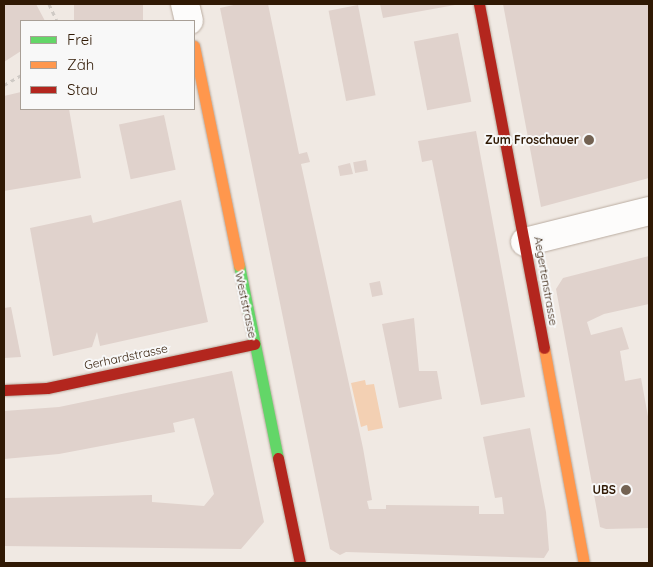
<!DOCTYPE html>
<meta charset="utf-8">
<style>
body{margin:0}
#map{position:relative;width:653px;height:567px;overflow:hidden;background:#f0e9e3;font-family:Quicksand,sans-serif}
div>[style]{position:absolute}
.green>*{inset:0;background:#f3d0b3}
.building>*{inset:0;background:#e0d2cc;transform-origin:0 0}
.path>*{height:3px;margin-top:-1.5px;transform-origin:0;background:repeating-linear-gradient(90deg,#cfcac5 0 4px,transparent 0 8px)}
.roads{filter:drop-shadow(0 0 1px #b9ab9f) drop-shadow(0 0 1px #b9ab9f)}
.street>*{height:28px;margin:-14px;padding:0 14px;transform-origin:14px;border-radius:14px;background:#fdfcfb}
.fast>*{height:11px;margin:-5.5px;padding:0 5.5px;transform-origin:5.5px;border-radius:5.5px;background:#63d668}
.slow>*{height:11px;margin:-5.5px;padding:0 5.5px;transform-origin:5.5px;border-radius:5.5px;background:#ff974d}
.jam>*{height:11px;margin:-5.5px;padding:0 5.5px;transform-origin:5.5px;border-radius:5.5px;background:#b3261e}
.dots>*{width:14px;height:14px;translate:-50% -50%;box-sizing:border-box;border:2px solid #f8f8f8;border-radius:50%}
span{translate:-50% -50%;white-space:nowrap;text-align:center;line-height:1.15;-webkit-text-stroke:4px #f8f8f8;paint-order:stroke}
.poi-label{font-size:12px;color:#301904;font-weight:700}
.right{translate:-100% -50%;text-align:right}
.street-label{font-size:12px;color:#301904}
.frame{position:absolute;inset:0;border:5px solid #301904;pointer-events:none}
.legend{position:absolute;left:20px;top:20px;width:175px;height:90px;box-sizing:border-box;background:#f8f8f8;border:1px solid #a89f96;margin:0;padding:6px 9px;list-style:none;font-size:15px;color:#301904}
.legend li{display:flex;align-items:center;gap:10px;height:25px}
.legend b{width:25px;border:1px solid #a89f96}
</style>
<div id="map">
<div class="green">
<div style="clip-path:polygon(365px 380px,366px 385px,374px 384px,383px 428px,368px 431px,367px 425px,361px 427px,351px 383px)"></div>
</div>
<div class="building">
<div style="clip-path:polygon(4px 4px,36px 4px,45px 21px,21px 21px,21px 51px,4px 62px)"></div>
<div style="left:74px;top:4px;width:69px;height:17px"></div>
<div style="clip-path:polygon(238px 4px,268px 4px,299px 154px,307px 152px,310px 162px,301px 164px,363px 448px,372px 500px,367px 501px,369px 509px,386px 509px,386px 505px,479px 506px,479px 514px,504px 514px,502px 497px,495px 498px,483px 437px,530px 428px,546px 512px,549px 550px,544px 558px,346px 552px,340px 555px,330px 549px,220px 8px)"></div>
<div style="clip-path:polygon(380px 4px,455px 4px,455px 5px,383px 18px)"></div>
<div style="clip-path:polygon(503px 4px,649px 4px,649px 178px,541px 207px)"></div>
<div style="left:358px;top:5px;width:92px;height:30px;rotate:79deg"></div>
<div style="left:458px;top:33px;width:70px;height:45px;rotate:79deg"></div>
<div style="clip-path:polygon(21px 92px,21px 109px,69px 109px,81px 178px,4px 191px,4px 96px)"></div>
<div style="left:164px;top:115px;width:56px;height:46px;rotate:78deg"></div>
<div style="clip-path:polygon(476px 131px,525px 397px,481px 405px,432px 160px,422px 162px,418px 141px)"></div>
<div style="left:366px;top:160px;width:11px;height:13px;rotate:80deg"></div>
<div style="clip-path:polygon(350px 163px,353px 174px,340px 176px,338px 166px)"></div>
<div style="clip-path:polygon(181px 200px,208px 322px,100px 346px,97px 332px,92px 347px,53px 356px,30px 228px,91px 215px,93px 223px)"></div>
<div style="clip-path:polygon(649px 256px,649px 304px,604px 314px,587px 322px,591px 335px,622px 327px,629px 349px,620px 351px,625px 381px,641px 378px,649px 422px,649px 528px,606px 529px,600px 527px,556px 289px,563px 278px)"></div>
<div style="left:380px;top:281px;width:14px;height:11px;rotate:78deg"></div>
<div style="clip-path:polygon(11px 307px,21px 357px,4px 358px,4px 308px)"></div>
<div style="clip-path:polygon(414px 318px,419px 371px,437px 371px,442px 399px,399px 408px,382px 324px)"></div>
<div style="clip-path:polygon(232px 371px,264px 522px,241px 549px,4px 546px,4px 498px,152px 495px,152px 502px,204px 506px,214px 494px,194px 418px,173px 423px,175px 432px,59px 454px,4px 459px,4px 411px,59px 407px)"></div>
</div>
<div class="path">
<div style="left:49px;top:4px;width:19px;rotate:65deg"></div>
<div style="left:4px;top:85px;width:20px;rotate:-30deg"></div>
</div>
<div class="roads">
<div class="street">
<div style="left:185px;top:4px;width:17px;rotate:77deg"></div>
<div style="left:525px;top:242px;width:128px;rotate:-14deg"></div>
</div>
<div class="fast">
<div style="left:239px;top:265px;width:197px;rotate:78.6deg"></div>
</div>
<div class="slow">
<div style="left:194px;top:46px;width:224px;rotate:78.4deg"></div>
<div style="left:544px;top:348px;width:219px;rotate:79.5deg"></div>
</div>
<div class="jam">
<div style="left:479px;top:4px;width:350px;rotate:79.3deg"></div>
<div style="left:4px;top:390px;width:43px;rotate:-2.7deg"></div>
<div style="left:47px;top:388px;width:212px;rotate:-12deg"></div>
<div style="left:278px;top:458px;width:107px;rotate:78.2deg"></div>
</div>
</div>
<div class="dots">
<div style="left:589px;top:140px;background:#736252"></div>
<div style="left:626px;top:490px;background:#736252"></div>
</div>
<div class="poi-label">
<span class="right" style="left:579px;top:140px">Zum Froschauer</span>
<span class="right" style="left:616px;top:490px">UBS</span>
</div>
<div class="street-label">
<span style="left:546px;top:281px;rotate:80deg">Aegertenstrasse</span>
<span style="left:246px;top:305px;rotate:78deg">Weststrasse</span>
<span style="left:126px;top:357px;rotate:-12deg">Gerhardstrasse</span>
</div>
<div class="frame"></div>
<ul class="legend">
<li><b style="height:6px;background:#63d668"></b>Frei</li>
<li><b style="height:6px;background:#ff974d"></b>Zäh</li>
<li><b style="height:6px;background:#b3261e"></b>Stau</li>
</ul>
</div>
